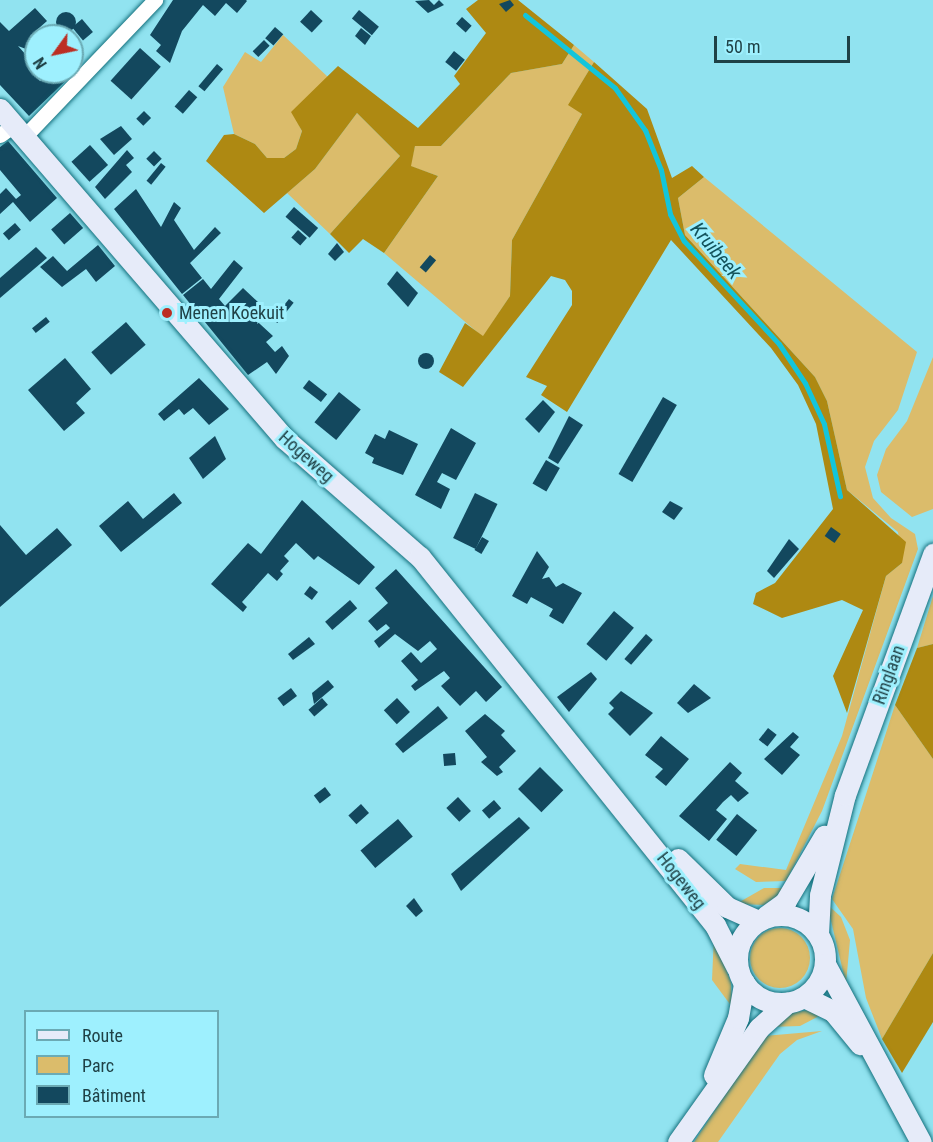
<!DOCTYPE html>
<meta charset="utf-8">
<style>
body{margin:0}
#map{position:relative;width:933px;height:1142px;overflow:hidden;background:#91e3f0;font-family:"Roboto Condensed",sans-serif}
div>[style]{position:absolute}
.green>*{inset:0;background:#dbbc6b}
.round{border-radius:50%}
.forest>*{inset:0;background:#ae8912}
.stream>*{height:5px;margin:-2.5px;padding:0 2.5px;transform-origin:2.5px;border-radius:2.5px;background:#13c5db}
.building>*{inset:0;background:#13485e;transform-origin:0 0}
.roads{filter:drop-shadow(0 0 2px #14707d) drop-shadow(0 0 2px #14707d)}
.street>*{height:15px;margin:-7.5px;padding:0 7.5px;transform-origin:7.5px;border-radius:7.5px;background:#fff}
.secondary>*{height:21px;margin:-10.5px;padding:0 10.5px;transform-origin:10.5px;border-radius:10.5px;background:#e6ebf9}
.secondary>.ring{margin:-10.5px;padding:0;box-sizing:content-box;background:none;border:21px solid #e6ebf9;border-radius:50%}
.dots>*{width:16px;height:16px;translate:-50% -50%;box-sizing:border-box;border:3px solid #9ef0fe;border-radius:50%}
span{translate:-50% -50%;white-space:nowrap;text-align:center;line-height:1.15;-webkit-text-stroke:6px #9ef0fe;paint-order:stroke}
.poi-label{font-size:18px;color:#1f4146}
.left{translate:0 -50%;text-align:left}
.street-label{font-size:18px;color:#1f4146}
.water-label{font-size:20px;color:#13535c;font-style:italic}
.legend{position:absolute;left:24px;top:1010px;width:195px;height:108px;box-sizing:border-box;background:#9ef0fe;border:2px solid #6baab4;margin:0;padding:8px 10px;list-style:none;font-size:18px;color:#1f4146}
.legend li{display:flex;align-items:center;gap:12px;height:30px}
.legend b{width:30px;border:2px solid #6baab4}
.north{position:absolute;left:24px;top:24px;width:60px;height:60px;box-sizing:border-box;background:#9ef0fe;border:2px solid #6baab4;border-radius:50%;rotate:237deg;font-size:16px;font-weight:700;line-height:24px;text-align:center;color:#1f4146}
.north::after{content:'';display:block;margin:auto;width:21px;height:27px;background:#bc2e23;clip-path:polygon(50% 0,100% 100%,50% 72%,0 100%)}
.scale{position:absolute;left:714px;top:36px;width:136px;height:27px;box-sizing:border-box;border:3px solid #1f4146;border-top:0;padding-left:8px;font-size:18px;line-height:21px;white-space:nowrap;color:#1f4146;-webkit-text-stroke:4px #9ef0fe;paint-order:stroke}
</style>
<div id="map">
<div class="green">
<div style="clip-path:polygon(283px 35px,328px 77px,292px 112px,302px 131px,296px 149px,284px 158px,267px 158px,255px 144px,234px 134px,223px 87px,245px 52px,261px 62px)"></div>
<div style="clip-path:polygon(574px 45px,594px 62px,569px 104px,582px 114px,512px 240px,510px 296px,483px 337px,384px 253px,438px 176px,410px 166px,415px 146px,441px 146px,511px 73px,562px 64px)"></div>
<div style="clip-path:polygon(357px 113px,400px 156px,330px 234px,287px 193px,315px 169px)"></div>
<div style="clip-path:polygon(704px 177px,917px 352px,898px 410px,874px 441px,865px 467px,873px 498px,891px 518px,915px 534px,918px 549px,822px 811px,786px 881px,756px 882px,735px 869px,740px 864px,786px 870px,842px 736px,886px 576px,902px 563px,898px 532px,847px 490px,827px 401px,815px 377px,685px 235px,678px 198px)"></div>
<div style="clip-path:polygon(933px 357px,933px 509px,912px 517px,881px 492px,877px 475px,886px 449px,907px 421px)"></div>
<div style="clip-path:polygon(933px 596px,933px 644px,917px 648px)"></div>
<div style="clip-path:polygon(895px 705px,933px 759px,933px 953px,882px 1039px,866px 998px,853px 929px,832px 899px)"></div>
<div style="clip-path:polygon(764px 888px,789px 888px,764px 905px,736px 904px)"></div>
<div style="clip-path:polygon(827px 904px,841px 917px,850px 940px,846px 984px)"></div>
<div class="round" style="left:750px;top:928px;width:60px;height:60px"></div>
<div style="clip-path:polygon(714px 935px,731px 983px,732px 1007px,712px 980px)"></div>
<div style="clip-path:polygon(808px 1010px,823px 1014px,800px 1026px,769px 1027px,782px 1015px)"></div>
<div style="clip-path:polygon(822px 1031px,797px 1040px,780px 1054px,718px 1142px,694px 1142px,764px 1036px)"></div>
</div>
<div class="forest">
<div style="clip-path:polygon(478px 0,518px 0,574px 45px,562px 64px,511px 73px,441px 146px,415px 146px,411px 166px,438px 176px,384px 253px,363px 239px,349px 253px,330px 234px,400px 156px,357px 113px,315px 169px,264px 213px,206px 161px,224px 135px,234px 134px,255px 144px,267px 158px,284px 158px,296px 149px,302px 131px,291px 112px,338px 66px,418px 128px,460px 84px,454px 76px,486px 33px,466px 9px)"></div>
<div style="clip-path:polygon(594px 62px,647px 109px,672px 178px,692px 166px,704px 177px,678px 198px,685px 235px,815px 377px,827px 401px,847px 490px,906px 542px,902px 563px,886px 576px,847px 713px,833px 676px,863px 610px,842px 600px,782px 618px,753px 604px,756px 593px,775px 583px,833px 509px,816px 424px,798px 385px,771px 348px,671px 240px,567px 412px,541px 395px,547px 386px,526px 377px,572px 305px,572px 291px,565px 280px,551px 276px,463px 387px,439px 372px,465px 323px,483px 336px,510px 296px,512px 240px,582px 114px,568px 105px)"></div>
<div style="clip-path:polygon(933px 644px,933px 759px,895px 705px,917px 648px)"></div>
<div style="clip-path:polygon(933px 953px,933px 1022px,902px 1073px,882px 1039px)"></div>
</div>
<div class="stream">
<div style="left:525px;top:15px;width:116px;rotate:39deg"></div>
<div style="left:615px;top:88px;width:52px;rotate:54.5deg"></div>
<div style="left:645px;top:130px;width:43px;rotate:68.2deg"></div>
<div style="left:661px;top:170px;width:45px;rotate:78.4deg"></div>
<div style="left:670px;top:214px;width:30px;rotate:63deg"></div>
<div style="left:684px;top:241px;width:140px;rotate:47.3deg"></div>
<div style="left:779px;top:344px;width:47px;rotate:56.3deg"></div>
<div style="left:805px;top:383px;width:45px;rotate:65.1deg"></div>
<div style="left:824px;top:424px;width:74px;rotate:77.5deg"></div>
</div>
<div class="building">
<div style="clip-path:polygon(173px 0,246px 0,247px 1px,237px 13px,226px 3px,215px 16px,203px 5px,182px 31px,170px 63px,156px 51px,161px 45px,150px 35px)"></div>
<div style="clip-path:polygon(429px 0,434px 5px,439px 0,444px 5px,428px 13px,415px 1px)"></div>
<div style="clip-path:polygon(510px 0,514px 5px,506px 12px,499px 4px)"></div>
<div style="clip-path:polygon(35px 8px,47px 21px,30px 36px,35px 41px,26px 49px,18px 46px,27px 56px,36px 47px,36px 66px,30px 70px,40px 81px,53px 72px,72px 72px,72px 65px,77px 70px,29px 116px,0 85px,0 22px,9px 31px)"></div>
<div style="left:311px;top:10px;width:16px;height:16px;rotate:43deg"></div>
<div style="left:359px;top:10px;width:26px;height:11px;rotate:40deg"></div>
<div class="round" style="left:56px;top:12px;width:20px;height:20px"></div>
<div style="left:462px;top:17px;width:13px;height:9px;rotate:42deg"></div>
<div style="left:82px;top:19px;width:17px;height:13px;rotate:50deg"></div>
<div style="left:275px;top:27px;width:11px;height:15px;rotate:41deg"></div>
<div style="clip-path:polygon(361px 28px,371px 36px,365px 45px,355px 36px)"></div>
<div style="left:264px;top:40px;width:8px;height:16px;rotate:45deg"></div>
<div style="left:140px;top:48px;width:28px;height:44px;rotate:42deg"></div>
<div style="left:454px;top:51px;width:14px;height:14px;rotate:39deg"></div>
<div style="left:217px;top:64px;width:8px;height:29px;rotate:40deg"></div>
<div style="left:189px;top:90px;width:11px;height:22px;rotate:41deg"></div>
<div style="left:144px;top:111px;width:10px;height:11px;rotate:45deg"></div>
<div style="clip-path:polygon(121px 126px,132px 139px,114px 155px,100px 139px)"></div>
<div style="clip-path:polygon(8px 141px,57px 198px,30px 222px,13px 202px,0 214px,0 194px,6px 188px,16px 199px,21px 195px,0 170px,0 147px)"></div>
<div style="left:90px;top:145px;width:27px;height:25px;rotate:48deg"></div>
<div style="clip-path:polygon(127px 150px,134px 158px,126px 165px,132px 172px,105px 199px,95px 187px)"></div>
<div style="left:154px;top:151px;width:11px;height:11px;rotate:45deg"></div>
<div style="left:161px;top:163px;width:6px;height:23px;rotate:39deg"></div>
<div style="clip-path:polygon(136px 189px,161px 227px,174px 202px,181px 208px,174px 220px,194px 250px,215px 227px,221px 233px,190px 263px,202px 278px,182px 294px,114px 209px)"></div>
<div style="left:294px;top:207px;width:32px;height:13px;rotate:41deg"></div>
<div style="left:70px;top:213px;width:20px;height:25px;rotate:49deg"></div>
<div style="left:15px;top:223px;width:9px;height:16px;rotate:49deg"></div>
<div style="left:298px;top:230px;width:12px;height:10px;rotate:42deg"></div>
<div style="clip-path:polygon(337px 243px,344px 252px,335px 261px,328px 254px)"></div>
<div style="clip-path:polygon(98px 245px,115px 266px,96px 282px,86px 269px,62px 287px,40px 267px,53px 256px,67px 271px)"></div>
<div style="clip-path:polygon(36px 247px,47px 258px,0 298px,0 278px)"></div>
<div style="left:430px;top:255px;width:8px;height:16px;rotate:40deg"></div>
<div style="clip-path:polygon(234px 260px,243px 268px,219px 299px,225px 306px,243px 288px,259px 303px,249px 314px,273px 336px,266px 342px,275px 352px,282px 346px,289px 356px,276px 374px,267px 362px,248px 375px,183px 295px,203px 279px,211px 289px)"></div>
<div style="clip-path:polygon(397px 271px,418px 293px,408px 307px,387px 284px)"></div>
<div style="left:289px;top:299px;width:6px;height:26px;rotate:39deg"></div>
<div style="left:46px;top:317px;width:6px;height:18px;rotate:51deg"></div>
<div style="left:126px;top:322px;width:30px;height:46px;rotate:49deg"></div>
<div class="round" style="left:418px;top:353px;width:16px;height:16px"></div>
<div style="clip-path:polygon(65px 358px,91px 389px,76px 403px,85px 413px,64px 431px,28px 390px)"></div>
<div style="clip-path:polygon(199px 378px,229px 409px,209px 425px,193px 408px,184px 415px,179px 409px,164px 421px,158px 414px)"></div>
<div style="left:309px;top:380px;width:23px;height:10px;rotate:38deg"></div>
<div style="left:339px;top:392px;width:28px;height:39px;rotate:39deg"></div>
<div style="left:663px;top:397px;width:16px;height:89px;rotate:30deg"></div>
<div style="clip-path:polygon(543px 400px,555px 412px,539px 433px,525px 419px)"></div>
<div style="clip-path:polygon(569px 416px,583px 425px,558px 464px,548px 458px)"></div>
<div style="clip-path:polygon(451px 428px,476px 443px,456px 480px,442px 473px,437px 482px,450px 489px,441px 509px,415px 495px)"></div>
<div style="clip-path:polygon(389px 430px,418px 444px,403px 475px,372px 463px,374px 458px,365px 453px,375px 434px,385px 439px)"></div>
<div style="clip-path:polygon(215px 436px,226px 459px,203px 479px,189px 458px)"></div>
<div style="left:546px;top:460px;width:16px;height:27px;rotate:30deg"></div>
<div style="clip-path:polygon(174px 493px,182px 503px,121px 552px,99px 526px,128px 501px,143px 519px)"></div>
<div style="left:475px;top:493px;width:25px;height:50px;rotate:26deg"></div>
<div style="clip-path:polygon(302px 500px,375px 567px,359px 585px,318px 556px,314px 560px,296px 543px,284px 556px,289px 561px,280px 571px,283px 574px,277px 581px,268px 573px,242px 602px,247px 607px,243px 612px,211px 584px,248px 543px,261px 554px)"></div>
<div style="clip-path:polygon(670px 501px,683px 508px,674px 520px,662px 512px)"></div>
<div style="clip-path:polygon(0 525px,26px 555px,57px 528px,72px 545px,0 607px)"></div>
<div style="left:831px;top:527px;width:12px;height:11px;rotate:35deg"></div>
<div style="left:482px;top:537px;width:8px;height:15px;rotate:30deg"></div>
<div style="clip-path:polygon(789px 539px,799px 549px,774px 578px,767px 571px)"></div>
<div style="clip-path:polygon(537px 551px,549px 567px,542px 579px,549px 577px,556px 587px,563px 583px,582px 593px,563px 624px,549px 616px,553px 609px,531px 597px,527px 604px,512px 596px)"></div>
<div style="clip-path:polygon(396px 569px,502px 687px,486px 702px,476px 691px,460px 706px,441px 686px,450px 678px,444px 671px,415px 691px,411px 686px,418px 680px,401px 661px,411px 652px,421px 663px,437px 649px,430px 641px,418px 651px,395px 634px,379px 648px,374px 641px,390px 628px,386px 624px,377px 631px,368px 621px,388px 603px,375px 588px)"></div>
<div style="left:310px;top:586px;width:10px;height:10px;rotate:37deg"></div>
<div style="left:350px;top:600px;width:11px;height:33px;rotate:49deg"></div>
<div style="left:614px;top:611px;width:26px;height:43px;rotate:40deg"></div>
<div style="left:646px;top:634px;width:9px;height:33px;rotate:41deg"></div>
<div style="clip-path:polygon(309px 637px,315px 644px,293px 660px,288px 654px)"></div>
<div style="clip-path:polygon(591px 672px,597px 679px,569px 712px,557px 697px)"></div>
<div style="clip-path:polygon(328px 680px,334px 687px,314px 704px,312px 693px)"></div>
<div style="clip-path:polygon(694px 684px,711px 698px,688px 713px,677px 703px)"></div>
<div style="left:291px;top:688px;width:10px;height:17px;rotate:53deg"></div>
<div style="clip-path:polygon(621px 691px,653px 713px,630px 736px,608px 714px,614px 708px,609px 703px)"></div>
<div style="left:322px;top:698px;width:9px;height:18px;rotate:49deg"></div>
<div style="left:397px;top:698px;width:19px;height:18px;rotate:47deg"></div>
<div style="clip-path:polygon(438px 706px,448px 718px,403px 753px,395px 744px)"></div>
<div style="clip-path:polygon(485px 714px,505px 731px,501px 735px,516px 751px,499px 767px,503px 772px,497px 776px,481px 762px,487px 757px,465px 731px)"></div>
<div style="left:768px;top:728px;width:11px;height:15px;rotate:38deg"></div>
<div style="clip-path:polygon(793px 732px,799px 737px,790px 747px,800px 755px,782px 775px,764px 759px)"></div>
<div style="clip-path:polygon(661px 736px,689px 759px,666px 786px,655px 777px,663px 769px,645px 755px)"></div>
<div style="left:455px;top:753px;width:12px;height:12px;rotate:85deg"></div>
<div style="clip-path:polygon(730px 762px,742px 773px,735px 781px,749px 793px,738px 802px,731px 795px,723px 802px,716px 810px,727px 819px,709px 841px,679px 816px)"></div>
<div style="left:540px;top:767px;width:33px;height:31px;rotate:45deg"></div>
<div style="left:325px;top:787px;width:10px;height:14px;rotate:53deg"></div>
<div style="left:458px;top:797px;width:19px;height:16px;rotate:47deg"></div>
<div style="left:494px;top:800px;width:11px;height:16px;rotate:49deg"></div>
<div style="left:361px;top:804px;width:12px;height:17px;rotate:48deg"></div>
<div style="left:737px;top:814px;width:26px;height:33px;rotate:39deg"></div>
<div style="clip-path:polygon(519px 817px,530px 828px,461px 891px,451px 874px)"></div>
<div style="left:398px;top:819px;width:23px;height:49px;rotate:50deg"></div>
<div style="clip-path:polygon(414px 898px,423px 911px,416px 917px,406px 906px)"></div>
</div>
<div class="roads">
<div class="street">
<div style="left:0;top:135px;width:19px;rotate:-36deg"></div>
<div style="left:24px;top:137px;width:190px;rotate:-46.3deg"></div>
</div>
<div class="secondary">
<div style="left:0;top:109px;width:436px;rotate:49.2deg"></div>
<div style="left:285px;top:439px;width:179px;rotate:41.2deg"></div>
<div style="left:420px;top:557px;width:472px;rotate:51.3deg"></div>
<div style="left:715px;top:925px;width:48px;rotate:62.9deg"></div>
<div style="left:678px;top:859px;width:69px;rotate:44.4deg"></div>
<div style="left:727px;top:907px;width:34px;rotate:24deg"></div>
<div class="ring" style="left:737px;top:915px;width:67px;height:67px"></div>
<div style="left:766px;top:916px;width:24px;rotate:-36deg"></div>
<div style="left:785px;top:902px;width:77px;rotate:-59.4deg"></div>
<div style="left:818px;top:934px;width:39px;rotate:-87deg"></div>
<div style="left:820px;top:895px;width:103px;rotate:-76deg"></div>
<div style="left:845px;top:795px;width:257px;rotate:-69.9deg"></div>
<div style="left:825px;top:964px;width:202px;rotate:61.7deg"></div>
<div style="left:804px;top:997px;width:32px;rotate:26deg"></div>
<div style="left:833px;top:1011px;width:43px;rotate:50.7deg"></div>
<div style="left:714px;top:1075px;width:62px;rotate:-67.2deg"></div>
<div style="left:738px;top:1018px;width:36px;rotate:-80deg"></div>
<div style="left:678px;top:1142px;width:140px;rotate:-54.6deg"></div>
<div style="left:759px;top:1028px;width:38px;rotate:-42deg"></div>
</div>
</div>
<div class="dots">
<div style="left:167px;top:313px;background:#bc2e23"></div>
</div>
<div class="poi-label">
<span class="left" style="left:179px;top:313px">Menen Koekuit</span>
</div>
<div class="street-label">
<span style="left:306px;top:457px;rotate:42deg">Hogeweg</span>
<span style="left:889px;top:675px;rotate:-70deg">Ringlaan</span>
<span style="left:681px;top:881px;rotate:52deg">Hogeweg</span>
</div>
<div class="water-label">
<span style="left:716px;top:251px;rotate:50deg">Kruibeek</span>
</div>
<ul class="legend">
<li><b style="height:8px;background:#e6ebf9"></b>Route</li>
<li><b style="height:16px;background:#dbbc6b"></b>Parc</li>
<li><b style="height:16px;background:#13485e"></b>Bâtiment</li>
</ul>
<div class="north">N</div>
<div class="scale">50 m</div>
</div>
